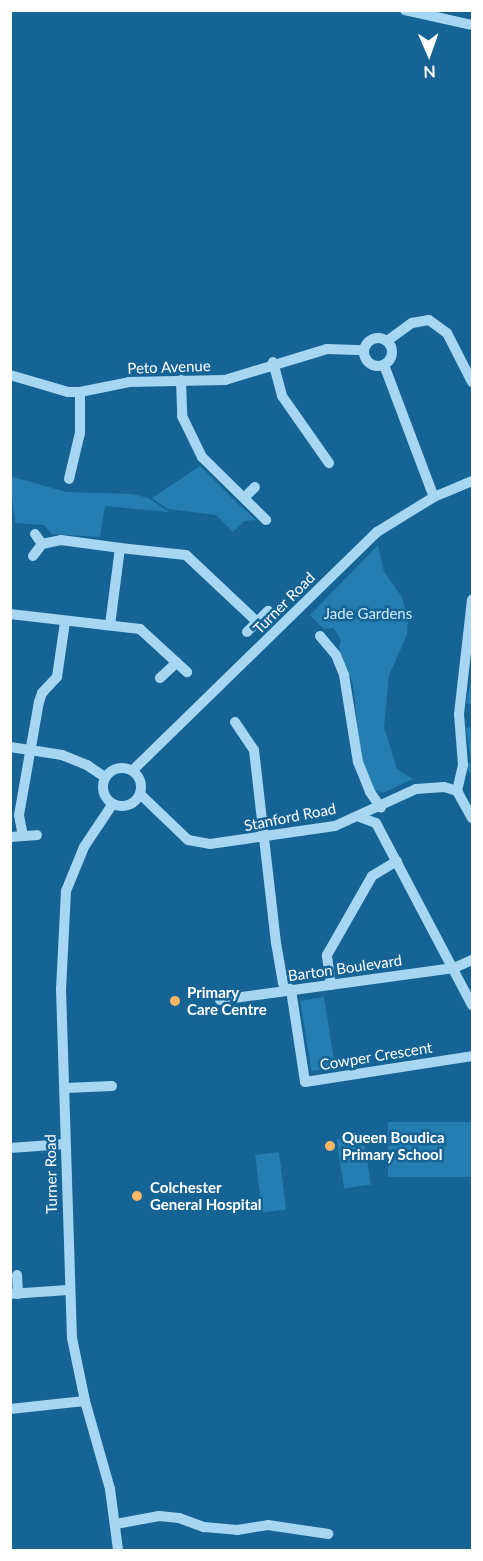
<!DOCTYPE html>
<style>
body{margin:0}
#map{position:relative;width:483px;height:1561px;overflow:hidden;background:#166495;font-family:Lato,sans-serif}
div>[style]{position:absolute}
.green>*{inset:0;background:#257eb1;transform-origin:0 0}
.minor>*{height:10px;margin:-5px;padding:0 5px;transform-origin:5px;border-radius:5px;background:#a6d6f1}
.minor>.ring{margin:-5px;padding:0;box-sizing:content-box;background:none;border:10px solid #a6d6f1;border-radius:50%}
.dots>*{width:16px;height:16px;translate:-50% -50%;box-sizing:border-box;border:3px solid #166495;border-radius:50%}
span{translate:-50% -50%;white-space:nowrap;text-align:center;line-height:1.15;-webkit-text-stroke:5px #166495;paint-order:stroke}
.street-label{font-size:15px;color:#fff}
.park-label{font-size:15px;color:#cdebfc}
.poi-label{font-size:15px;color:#fff;font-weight:700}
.left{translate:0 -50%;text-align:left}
.frame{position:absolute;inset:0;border:12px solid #fff;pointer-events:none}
.north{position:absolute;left:399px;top:24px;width:60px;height:60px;-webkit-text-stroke:4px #166495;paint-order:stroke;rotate:178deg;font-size:16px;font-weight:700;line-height:24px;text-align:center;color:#fff}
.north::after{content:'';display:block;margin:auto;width:21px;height:27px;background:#fff;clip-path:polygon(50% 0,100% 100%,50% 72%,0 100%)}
</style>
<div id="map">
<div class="green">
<div style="clip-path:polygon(200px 466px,238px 504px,256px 520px,244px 521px,233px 532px,216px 515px,168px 509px,152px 498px)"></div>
<div style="clip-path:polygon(10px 476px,66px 492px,133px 494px,148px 498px,169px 512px,105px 506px,100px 537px,52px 534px,44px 525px,15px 523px)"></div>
<div style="clip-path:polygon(378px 545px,384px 572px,402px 597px,408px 620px,407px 635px,389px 675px,384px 727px,397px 769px,413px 779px,383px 793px,374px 790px,361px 759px,353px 684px,339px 648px,341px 640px,334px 628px,324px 629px,310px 615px)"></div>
<div style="clip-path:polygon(472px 677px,472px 773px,466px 770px,467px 763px,471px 763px,466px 728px,472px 727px,472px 705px,466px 703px)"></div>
<div style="left:324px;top:997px;width:71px;height:24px;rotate:81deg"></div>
<div style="left:472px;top:1122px;width:55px;height:84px;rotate:90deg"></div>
<div style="left:363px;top:1135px;width:50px;height:27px;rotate:81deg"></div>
<div style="left:279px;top:1152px;width:58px;height:24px;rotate:83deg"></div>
</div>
<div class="minor">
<div style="left:405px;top:10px;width:69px;rotate:12.6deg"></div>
<div class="ring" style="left:364px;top:338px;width:18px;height:18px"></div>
<div style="left:387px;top:341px;width:31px;rotate:-36deg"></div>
<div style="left:412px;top:323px;width:17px;rotate:-10deg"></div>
<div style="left:429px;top:320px;width:22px;rotate:36deg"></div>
<div style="left:447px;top:333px;width:55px;rotate:63deg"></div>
<div style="left:273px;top:362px;width:35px;rotate:75deg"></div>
<div style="left:282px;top:396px;width:82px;rotate:55deg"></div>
<div style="left:384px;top:365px;width:141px;rotate:69.3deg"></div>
<div style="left:10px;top:375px;width:60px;rotate:16.3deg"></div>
<div style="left:68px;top:392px;width:12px"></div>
<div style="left:80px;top:392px;width:50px;rotate:-11.5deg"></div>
<div style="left:129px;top:382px;width:96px;rotate:-1.2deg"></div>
<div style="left:225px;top:380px;width:107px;rotate:-16.9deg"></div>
<div style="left:327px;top:349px;width:37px;rotate:2deg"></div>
<div style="left:181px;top:380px;width:36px;rotate:88deg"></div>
<div style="left:182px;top:416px;width:46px;rotate:64deg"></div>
<div style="left:202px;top:457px;width:90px;rotate:44.5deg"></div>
<div style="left:69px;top:479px;width:47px;rotate:-76.6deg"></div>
<div style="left:80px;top:433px;width:41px;rotate:-90deg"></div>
<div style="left:245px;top:497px;width:14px;rotate:-45deg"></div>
<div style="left:35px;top:534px;width:12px;rotate:55deg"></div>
<div style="left:33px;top:556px;width:15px;rotate:-53deg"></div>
<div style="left:42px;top:544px;width:19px;rotate:-12deg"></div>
<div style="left:61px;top:540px;width:60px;rotate:7.7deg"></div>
<div style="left:10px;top:614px;width:131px;rotate:6.6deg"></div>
<div style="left:140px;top:629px;width:64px;rotate:42.5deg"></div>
<div style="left:110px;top:625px;width:78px;rotate:-82.6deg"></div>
<div style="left:120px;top:548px;width:66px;rotate:6.1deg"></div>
<div style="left:186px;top:555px;width:98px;rotate:43.3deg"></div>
<div style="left:247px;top:632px;width:30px;rotate:-45deg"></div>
<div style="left:320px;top:636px;width:25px;rotate:50deg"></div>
<div style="left:336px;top:655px;width:22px;rotate:68deg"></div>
<div style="left:344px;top:675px;width:88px;rotate:80.9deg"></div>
<div style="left:358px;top:762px;width:32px;rotate:68deg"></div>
<div style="left:370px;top:792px;width:19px;rotate:55deg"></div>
<div style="left:160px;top:678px;width:23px;rotate:-43deg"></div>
<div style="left:235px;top:722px;width:34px;rotate:56deg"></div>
<div style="left:254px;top:750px;width:194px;rotate:83.5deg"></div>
<div style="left:276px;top:943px;width:41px;rotate:80.1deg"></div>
<div style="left:283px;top:983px;width:11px;rotate:41deg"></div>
<div style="left:291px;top:990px;width:93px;rotate:81.3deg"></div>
<div style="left:305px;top:1082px;width:169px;rotate:-8.8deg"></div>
<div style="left:10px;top:747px;width:53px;rotate:8.7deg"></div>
<div style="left:62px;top:755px;width:27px;rotate:22deg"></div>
<div style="left:87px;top:765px;width:22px;rotate:34deg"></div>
<div class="ring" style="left:103px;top:768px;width:28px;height:28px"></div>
<div style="left:133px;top:770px;width:341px;rotate:-44.3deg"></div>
<div style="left:377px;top:532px;width:67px;rotate:-31.6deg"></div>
<div style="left:434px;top:497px;width:41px;rotate:-22.8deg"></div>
<div style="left:457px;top:791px;width:27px;rotate:-77deg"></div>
<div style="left:463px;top:765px;width:51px;rotate:-94.5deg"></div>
<div style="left:459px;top:714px;width:115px;rotate:-83.5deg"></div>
<div style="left:140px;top:794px;width:66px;rotate:43.8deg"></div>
<div style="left:188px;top:840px;width:22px;rotate:10deg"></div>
<div style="left:210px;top:844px;width:126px;rotate:-8.2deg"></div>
<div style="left:335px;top:826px;width:89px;rotate:-24.6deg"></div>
<div style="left:416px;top:789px;width:28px;rotate:-4deg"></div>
<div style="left:444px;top:787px;width:14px;rotate:17deg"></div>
<div style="left:457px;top:791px;width:31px;rotate:61deg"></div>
<div style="left:112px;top:805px;width:50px;rotate:123.7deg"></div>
<div style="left:84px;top:847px;width:48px;rotate:112.2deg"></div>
<div style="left:66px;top:891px;width:98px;rotate:92.9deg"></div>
<div style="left:61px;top:989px;width:349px;rotate:88.2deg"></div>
<div style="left:72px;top:1338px;width:64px;rotate:78.3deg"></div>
<div style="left:85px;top:1401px;width:91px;rotate:74.1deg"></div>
<div style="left:110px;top:1489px;width:62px;rotate:82.5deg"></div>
<div style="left:360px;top:817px;width:17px;rotate:21deg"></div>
<div style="left:376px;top:823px;width:206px;rotate:62.2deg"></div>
<div style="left:23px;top:836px;width:21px;rotate:-101deg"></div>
<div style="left:19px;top:815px;width:115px;rotate:-80deg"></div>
<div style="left:39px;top:702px;width:9px;rotate:-72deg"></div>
<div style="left:42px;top:693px;width:22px;rotate:-47deg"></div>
<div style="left:57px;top:677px;width:56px;rotate:-81.7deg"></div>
<div style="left:10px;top:837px;width:27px;rotate:-4deg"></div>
<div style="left:331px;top:985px;width:30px;rotate:-98deg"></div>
<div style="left:327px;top:955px;width:91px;rotate:-60.3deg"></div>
<div style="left:372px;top:876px;width:29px;rotate:-31deg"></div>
<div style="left:220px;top:1000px;width:236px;rotate:-7.8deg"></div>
<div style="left:454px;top:968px;width:20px;rotate:-24deg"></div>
<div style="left:65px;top:1088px;width:47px;rotate:-2.4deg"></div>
<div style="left:10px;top:1148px;width:55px;rotate:-4.2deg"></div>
<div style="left:17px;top:1275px;width:19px;rotate:87deg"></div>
<div style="left:10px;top:1294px;width:58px;rotate:-3.9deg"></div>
<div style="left:10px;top:1409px;width:75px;rotate:-6.1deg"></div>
<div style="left:116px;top:1524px;width:44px;rotate:-10.5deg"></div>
<div style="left:159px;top:1516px;width:20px;rotate:6deg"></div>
<div style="left:179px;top:1518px;width:27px;rotate:20deg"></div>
<div style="left:204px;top:1527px;width:33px;rotate:5deg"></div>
<div style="left:237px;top:1530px;width:31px;rotate:-9deg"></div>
<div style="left:268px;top:1525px;width:61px;rotate:8.5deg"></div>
</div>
<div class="dots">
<div style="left:175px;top:1001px;background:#ffb766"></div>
<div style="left:330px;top:1146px;background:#ffb766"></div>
<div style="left:137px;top:1196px;background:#ffb766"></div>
</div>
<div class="street-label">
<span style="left:169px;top:367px;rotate:-2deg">Peto Avenue</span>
<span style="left:284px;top:603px;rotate:-45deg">Turner Road</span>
<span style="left:290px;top:817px;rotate:-11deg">Stanford Road</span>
<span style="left:345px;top:968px;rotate:-8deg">Barton Boulevard</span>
<span style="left:376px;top:1056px;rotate:-9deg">Cowper Crescent</span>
<span style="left:51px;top:1174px;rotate:-91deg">Turner Road</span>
</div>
<div class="park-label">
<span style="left:368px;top:614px">Jade Gardens</span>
</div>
<div class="poi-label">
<span class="left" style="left:187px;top:1001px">Primary<br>Care Centre</span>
<span class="left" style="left:342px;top:1146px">Queen Boudica<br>Primary School</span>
<span class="left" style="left:150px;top:1196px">Colchester<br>General Hospital</span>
</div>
<div class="frame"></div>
<div class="north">N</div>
</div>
